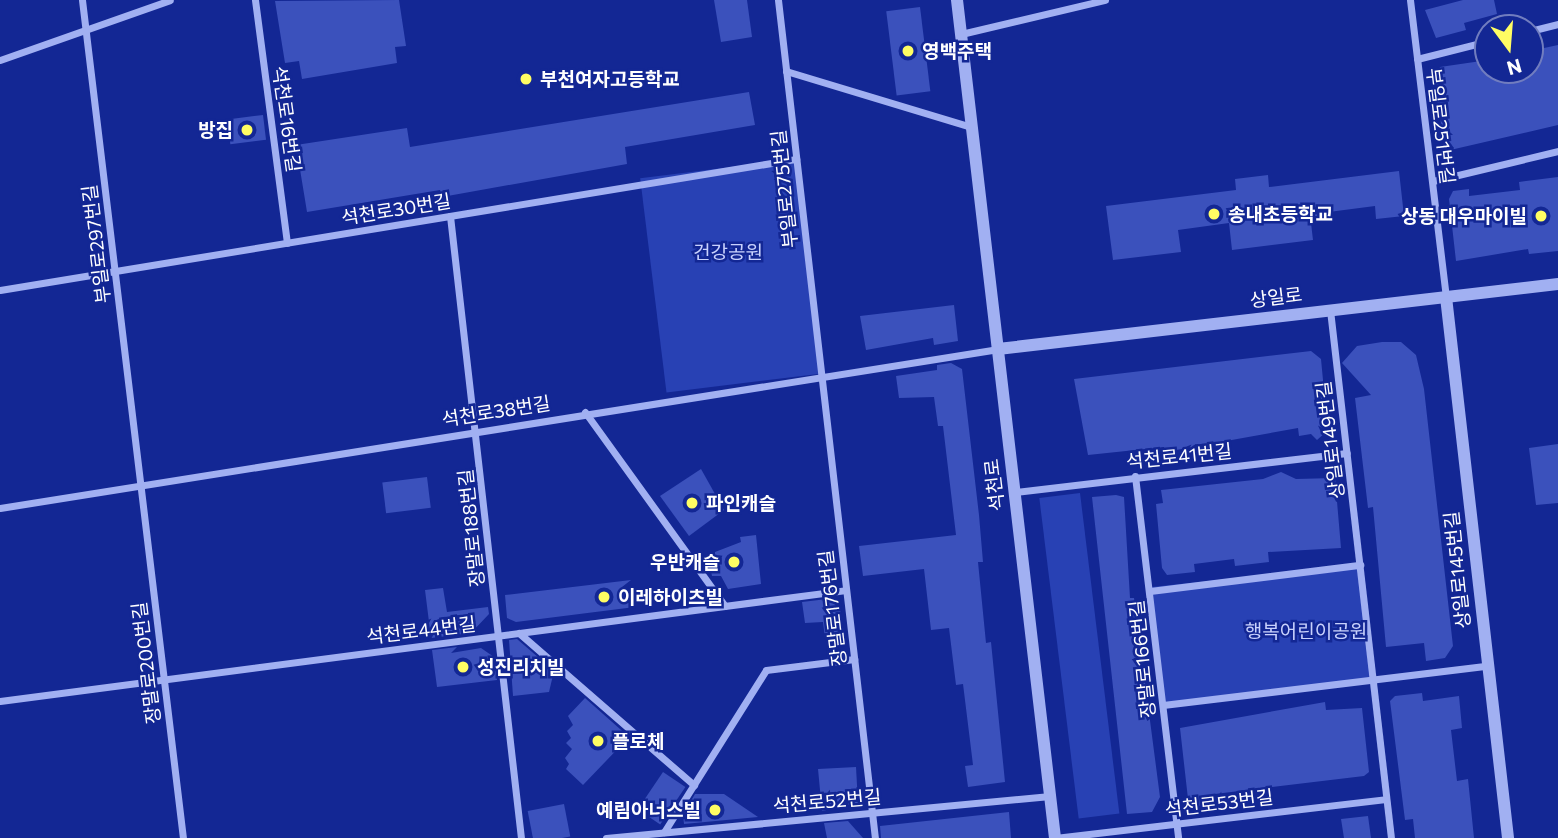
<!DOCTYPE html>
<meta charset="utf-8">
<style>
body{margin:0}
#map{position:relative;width:1558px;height:838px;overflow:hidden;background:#132794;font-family:Commissioner,"Noto Sans KR",sans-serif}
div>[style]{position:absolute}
.green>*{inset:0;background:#2841b4;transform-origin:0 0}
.building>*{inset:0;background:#3b51bc;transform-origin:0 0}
.minor>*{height:7px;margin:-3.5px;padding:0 3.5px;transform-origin:3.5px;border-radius:3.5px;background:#a1b0f2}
.tertiary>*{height:12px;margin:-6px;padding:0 6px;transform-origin:6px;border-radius:6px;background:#a1b0f2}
.dots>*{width:19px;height:19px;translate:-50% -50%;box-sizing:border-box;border:4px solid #132794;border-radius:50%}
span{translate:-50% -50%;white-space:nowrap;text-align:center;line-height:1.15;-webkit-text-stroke:5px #132794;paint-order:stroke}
.poi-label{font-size:19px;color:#fff;font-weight:700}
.left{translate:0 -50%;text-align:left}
.right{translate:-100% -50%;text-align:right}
.street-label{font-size:19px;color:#fff}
.park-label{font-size:19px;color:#c9d2fd}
.north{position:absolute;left:1474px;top:14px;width:70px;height:70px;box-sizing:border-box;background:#132794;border:2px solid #717dbf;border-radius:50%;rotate:164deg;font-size:19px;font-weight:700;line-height:28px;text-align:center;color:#fff}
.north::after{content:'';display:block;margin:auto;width:24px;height:32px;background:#fffd63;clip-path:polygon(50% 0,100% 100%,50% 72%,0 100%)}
</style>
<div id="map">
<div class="green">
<div style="left:796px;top:159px;width:216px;height:157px;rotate:83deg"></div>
<div style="left:1080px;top:493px;width:323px;height:41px;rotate:83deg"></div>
<div style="left:1360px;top:565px;width:118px;height:212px;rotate:84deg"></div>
</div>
<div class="building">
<div style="clip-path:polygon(399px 0,406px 46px,395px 47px,397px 63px,302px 79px,299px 61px,285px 63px,275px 1px)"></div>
<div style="clip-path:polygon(714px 0,747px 0,752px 37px,721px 42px)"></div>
<div style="clip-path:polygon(1463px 0,1494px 0,1497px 14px,1464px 23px,1466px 30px,1436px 38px,1425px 10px)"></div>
<div style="left:920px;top:7px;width:85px;height:34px;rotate:83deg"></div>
<div style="clip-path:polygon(1558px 45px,1558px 125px,1446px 151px,1434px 84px,1440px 67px,1488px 60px,1488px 70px,1530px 70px,1530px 51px)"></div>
<div style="clip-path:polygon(749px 92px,755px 125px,625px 147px,627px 164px,442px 197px,440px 190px,307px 212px,296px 145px,407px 128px,410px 147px)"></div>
<div style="left:263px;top:115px;width:25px;height:36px;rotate:83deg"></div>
<div style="clip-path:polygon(1399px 171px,1404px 216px,1376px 219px,1375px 206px,1321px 213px,1322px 222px,1311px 223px,1313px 240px,1232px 250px,1229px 223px,1178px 230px,1181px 252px,1113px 260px,1106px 206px,1236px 190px,1235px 179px,1268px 175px,1269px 187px)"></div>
<div style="clip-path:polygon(1558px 177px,1558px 251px,1529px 254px,1528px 249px,1456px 261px,1449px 199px,1453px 191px,1469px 189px,1469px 196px,1520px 190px,1519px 182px)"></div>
<div style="clip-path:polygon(954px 305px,958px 341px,934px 345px,933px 338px,866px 350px,860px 316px)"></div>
<div style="clip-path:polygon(1382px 342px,1401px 342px,1416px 355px,1424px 389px,1453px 646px,1445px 658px,1426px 661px,1424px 643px,1386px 647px,1373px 507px,1368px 508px,1355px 398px,1371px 395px,1342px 363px,1357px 346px)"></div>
<div style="clip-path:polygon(1311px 351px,1321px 359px,1323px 380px,1326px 432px,1317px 440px,1311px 434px,1299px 436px,1298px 428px,1165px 452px,1164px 447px,1088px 455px,1074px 379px)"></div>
<div style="clip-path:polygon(951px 363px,962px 369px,979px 515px,983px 562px,978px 562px,986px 643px,991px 642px,1005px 782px,968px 787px,965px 766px,973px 765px,963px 684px,956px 685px,949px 628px,931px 630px,924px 569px,863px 576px,859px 546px,956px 535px,943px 426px,938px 426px,934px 397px,899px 398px,896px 376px,937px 370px,937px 365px)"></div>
<div style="clip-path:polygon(1558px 444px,1558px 503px,1536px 505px,1529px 448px)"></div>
<div style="clip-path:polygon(701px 469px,724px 510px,689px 536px,660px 496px)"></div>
<div style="clip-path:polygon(1281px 472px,1296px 479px,1335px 478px,1341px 548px,1268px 552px,1269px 562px,1235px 566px,1234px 559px,1194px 564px,1195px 572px,1167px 575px,1162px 568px,1156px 504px,1163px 503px,1161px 490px,1263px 479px)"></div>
<div style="left:427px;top:477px;width:31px;height:45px;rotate:83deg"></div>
<div style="clip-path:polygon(1116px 495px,1124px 497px,1130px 598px,1134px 598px,1160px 797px,1152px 812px,1127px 814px,1092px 497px)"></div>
<div style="clip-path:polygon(756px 535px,761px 584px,728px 589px,721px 576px,712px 576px,709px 562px,715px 561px,715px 552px,741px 542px,740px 537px)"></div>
<div style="clip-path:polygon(631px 580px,622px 587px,635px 607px,516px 622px,507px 618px,505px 595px)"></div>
<div style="clip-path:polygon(443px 588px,447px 612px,488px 607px,489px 614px,471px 633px,431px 638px,425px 590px)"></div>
<div style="clip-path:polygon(827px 599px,840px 608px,844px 634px,825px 638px,823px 622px,805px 623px,802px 602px)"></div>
<div style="clip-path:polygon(517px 639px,554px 671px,549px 692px,513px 696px,509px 640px)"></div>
<div style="clip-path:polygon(457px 647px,451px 653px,481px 648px,494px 657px,497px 680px,437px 687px,432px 650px)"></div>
<div style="clip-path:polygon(1422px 693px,1423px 701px,1459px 696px,1462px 728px,1451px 730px,1457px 781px,1468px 779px,1474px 838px,1415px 838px,1413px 819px,1405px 820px,1390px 701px,1395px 696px)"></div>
<div style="clip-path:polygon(585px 698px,629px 737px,583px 785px,566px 769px,569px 764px,565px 758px,572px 749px,566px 743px,571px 738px,567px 731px,573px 725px,568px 716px)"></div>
<div style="clip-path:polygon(1325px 702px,1326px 710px,1362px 708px,1369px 772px,1364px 776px,1215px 794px,1216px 802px,1199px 806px,1188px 799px,1180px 728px)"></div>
<div style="clip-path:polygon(856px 767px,858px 803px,822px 811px,818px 769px)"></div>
<div style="left:663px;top:772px;width:27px;height:45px;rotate:34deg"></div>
<div style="clip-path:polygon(695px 794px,724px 794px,758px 817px,684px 824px,683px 814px)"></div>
<div style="left:564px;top:804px;width:33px;height:37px;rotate:79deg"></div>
<div style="clip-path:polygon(1009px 812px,1011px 838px,881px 838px,880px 826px)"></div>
<div style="clip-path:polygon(1368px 816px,1371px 838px,1344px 838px,1341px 819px)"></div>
<div style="clip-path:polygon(848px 821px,863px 838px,827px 838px,824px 823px)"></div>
</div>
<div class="minor">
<div style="left:82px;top:0;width:844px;rotate:83.13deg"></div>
<div style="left:255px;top:0;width:245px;rotate:82.5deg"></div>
<div style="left:778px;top:0;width:844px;rotate:83.4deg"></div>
<div style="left:1410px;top:0;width:299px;rotate:83.1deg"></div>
<div style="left:1530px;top:31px;width:29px;rotate:-14deg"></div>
<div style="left:961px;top:34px;width:148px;rotate:-13.3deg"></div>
<div style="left:1417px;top:59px;width:73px;rotate:-14.2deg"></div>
<div style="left:0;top:60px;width:180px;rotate:-19.4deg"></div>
<div style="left:786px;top:71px;width:194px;rotate:16.8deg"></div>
<div style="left:1433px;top:181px;width:129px;rotate:-13.5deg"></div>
<div style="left:450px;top:216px;width:626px;rotate:83.49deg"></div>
<div style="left:0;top:290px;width:807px;rotate:-9.35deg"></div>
<div style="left:1330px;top:310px;width:532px;rotate:83.41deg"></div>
<div style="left:585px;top:412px;width:239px;rotate:54.2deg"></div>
<div style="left:1135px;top:476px;width:365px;rotate:83.2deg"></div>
<div style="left:1015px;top:492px;width:334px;rotate:-6.7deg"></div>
<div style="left:0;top:508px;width:1011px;rotate:-9.05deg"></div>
<div style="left:1150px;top:591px;width:212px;rotate:-7.1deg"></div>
<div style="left:519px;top:633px;width:232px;rotate:41deg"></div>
<div style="left:0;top:701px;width:853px;rotate:-7.47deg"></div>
<div style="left:1163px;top:705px;width:326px;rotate:-6.9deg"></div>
<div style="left:664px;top:832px;width:191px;rotate:-57.8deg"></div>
<div style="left:766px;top:670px;width:89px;rotate:-7.1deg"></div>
<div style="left:606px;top:838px;width:446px;rotate:-5.4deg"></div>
<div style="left:1055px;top:838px;width:333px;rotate:-6.7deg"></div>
</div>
<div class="tertiary">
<div style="left:957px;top:0;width:844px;rotate:83.33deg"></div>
<div style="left:1446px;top:297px;width:545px;rotate:83.46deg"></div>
<div style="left:998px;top:349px;width:564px;rotate:-6.62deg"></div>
</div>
<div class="dots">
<div style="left:908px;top:51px;background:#fffd63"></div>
<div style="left:526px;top:79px;background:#fffd63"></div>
<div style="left:247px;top:130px;background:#fffd63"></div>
<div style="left:1214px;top:214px;background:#fffd63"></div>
<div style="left:1541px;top:216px;background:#fffd63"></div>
<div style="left:692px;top:503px;background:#fffd63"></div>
<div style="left:734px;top:562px;background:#fffd63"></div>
<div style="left:604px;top:597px;background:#fffd63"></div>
<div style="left:463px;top:667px;background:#fffd63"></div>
<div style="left:598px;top:741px;background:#fffd63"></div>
<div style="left:715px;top:810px;background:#fffd63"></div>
</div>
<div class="poi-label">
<span class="left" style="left:922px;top:51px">영백주택</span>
<span class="left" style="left:540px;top:79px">부천여자고등학교</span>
<span class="right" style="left:233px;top:130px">방집</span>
<span class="left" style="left:1228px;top:214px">송내초등학교</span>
<span class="right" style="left:1527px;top:216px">상동 대우마이빌</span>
<span class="left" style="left:706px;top:503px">파인캐슬</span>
<span class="right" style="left:720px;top:562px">우반캐슬</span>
<span class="left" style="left:618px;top:597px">이레하이츠빌</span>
<span class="left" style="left:477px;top:667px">성진리치빌</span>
<span class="left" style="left:612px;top:741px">플로체</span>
<span class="right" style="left:701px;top:810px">예림아너스빌</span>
</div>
<div class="street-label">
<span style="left:287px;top:119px;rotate:82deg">석천로16번길</span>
<span style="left:1441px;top:126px;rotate:83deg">부일로251번길</span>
<span style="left:784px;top:189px;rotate:-96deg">부일로275번길</span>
<span style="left:396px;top:209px;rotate:-9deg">석천로30번길</span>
<span style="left:96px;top:244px;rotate:-97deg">부일로297번길</span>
<span style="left:1276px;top:297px;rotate:-7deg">상일로</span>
<span style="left:496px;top:411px;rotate:-9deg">석천로38번길</span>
<span style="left:1330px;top:440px;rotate:-97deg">상일로149번길</span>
<span style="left:1179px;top:456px;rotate:-6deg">석천로41번길</span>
<span style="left:994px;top:485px;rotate:-97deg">석천로</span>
<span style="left:471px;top:528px;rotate:-96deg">장말로188번길</span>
<span style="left:1457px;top:570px;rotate:-96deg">상일로145번길</span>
<span style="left:832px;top:608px;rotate:-97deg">장말로176번길</span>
<span style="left:421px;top:630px;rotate:-7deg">석천로44번길</span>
<span style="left:1142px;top:659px;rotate:-96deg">장말로166번길</span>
<span style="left:146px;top:663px;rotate:-97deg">장말로200번길</span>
<span style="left:827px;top:801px;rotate:-5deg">석천로52번길</span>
<span style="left:1219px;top:803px;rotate:-7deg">석천로53번길</span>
</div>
<div class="park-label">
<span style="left:728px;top:252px">건강공원</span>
<span style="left:1306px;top:631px">행복어린이공원</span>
</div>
<div class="north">N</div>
</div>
